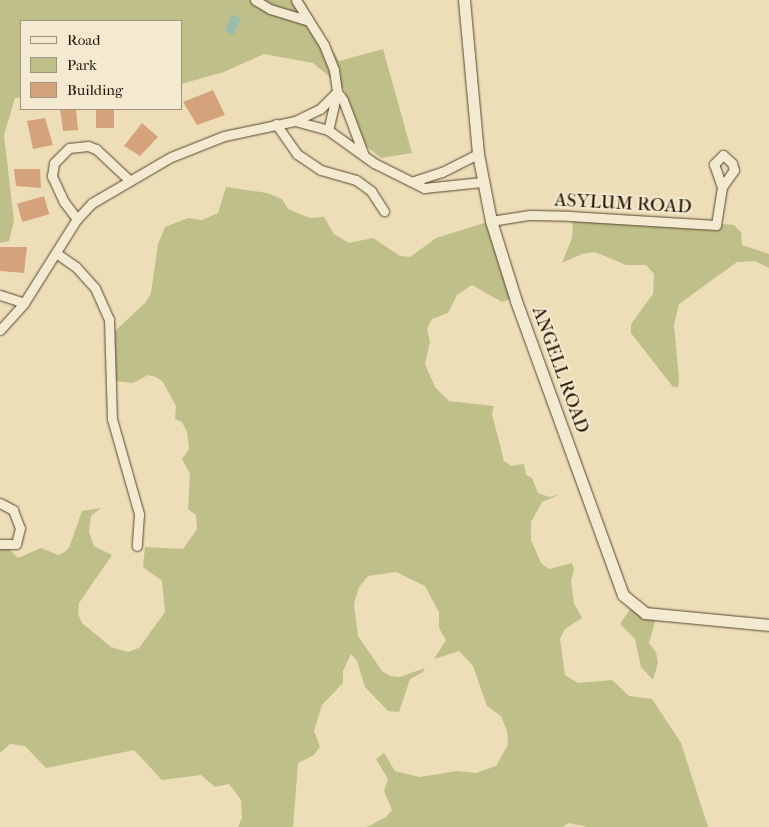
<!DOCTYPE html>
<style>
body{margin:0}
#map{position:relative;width:769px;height:827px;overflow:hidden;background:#eddeb8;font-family:"IM FELL French Canon",serif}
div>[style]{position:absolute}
.green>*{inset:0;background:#bfbf8a}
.water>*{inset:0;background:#99bcad}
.building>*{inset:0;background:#d5a37b;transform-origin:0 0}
.roads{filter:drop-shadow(0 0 1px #57462e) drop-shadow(0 0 1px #57462e)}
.minor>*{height:9px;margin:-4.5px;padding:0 4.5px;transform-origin:4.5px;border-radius:4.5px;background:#f3ead1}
.tertiary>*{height:11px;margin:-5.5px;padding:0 5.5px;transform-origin:5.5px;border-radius:5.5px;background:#f3ead1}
span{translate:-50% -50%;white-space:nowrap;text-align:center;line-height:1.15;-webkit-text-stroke:4px #f3ead1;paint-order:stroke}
.street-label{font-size:19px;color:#251300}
.legend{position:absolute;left:20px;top:20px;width:162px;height:90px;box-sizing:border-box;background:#f3ead1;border:1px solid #a1947d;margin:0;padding:6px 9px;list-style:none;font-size:15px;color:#251300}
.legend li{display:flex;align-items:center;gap:10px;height:25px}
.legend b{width:25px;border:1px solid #a1947d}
</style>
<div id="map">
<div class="green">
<div style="clip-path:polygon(0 0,303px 0,339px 61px,383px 49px,412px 153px,381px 158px,361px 142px,344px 89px,313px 63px,264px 54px,224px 72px,181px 84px,181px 21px,21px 21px,21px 97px,15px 98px,4px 135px,14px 221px,9px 241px,0 243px)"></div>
<div style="clip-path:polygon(226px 187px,267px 193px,282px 199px,288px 209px,310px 218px,324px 217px,334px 234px,349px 243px,373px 238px,400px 256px,410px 257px,436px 238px,494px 220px,519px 296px,502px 302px,472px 285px,457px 295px,448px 313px,432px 319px,427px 329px,430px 342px,425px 364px,435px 387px,449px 401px,494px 406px,492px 414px,504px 461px,511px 466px,524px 464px,526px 475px,532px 478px,538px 493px,549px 497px,561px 494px,542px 502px,531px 522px,531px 540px,541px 563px,549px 569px,572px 563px,574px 570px,571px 581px,574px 603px,582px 618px,565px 629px,560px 639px,565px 675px,578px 683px,612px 680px,629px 696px,652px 699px,681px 743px,708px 827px,588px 827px,568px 823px,563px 827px,367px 827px,386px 817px,392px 810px,384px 791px,388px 779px,376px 759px,384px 753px,395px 771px,420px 777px,457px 771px,476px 773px,496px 766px,508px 745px,507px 731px,501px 716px,487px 706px,473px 666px,459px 651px,434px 659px,446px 640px,439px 628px,439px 612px,425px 586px,396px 572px,368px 576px,359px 587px,354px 604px,358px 636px,382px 671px,390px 676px,400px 677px,425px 668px,423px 672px,410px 679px,399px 712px,388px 711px,365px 687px,357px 661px,351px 654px,343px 671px,343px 683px,322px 705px,314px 731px,320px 747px,314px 755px,298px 763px,293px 827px,238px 827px,242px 818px,241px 800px,229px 784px,215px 787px,201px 775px,162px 780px,134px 750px,46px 768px,25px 746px,10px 744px,0 753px,0 540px,18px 558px,41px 548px,58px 555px,63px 553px,69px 548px,82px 511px,101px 508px,91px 516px,89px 532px,94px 546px,112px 555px,79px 603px,78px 614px,82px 623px,111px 647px,128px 652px,139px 648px,165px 612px,162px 581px,143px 567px,145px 547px,183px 549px,197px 529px,196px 515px,188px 509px,190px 474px,182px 459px,189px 449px,187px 432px,182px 422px,175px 419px,176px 406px,163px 382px,156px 377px,148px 375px,133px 383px,114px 381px,115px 331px,146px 302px,151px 293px,158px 244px,165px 227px,188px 218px,202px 220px,218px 213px)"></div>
<div style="clip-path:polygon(573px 216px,642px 217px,734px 225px,741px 232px,742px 245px,769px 254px,769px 268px,755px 261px,737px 262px,679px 304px,674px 325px,679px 379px,678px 387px,673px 387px,631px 333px,631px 324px,653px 294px,654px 274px,646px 265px,626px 265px,595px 252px,582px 254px,562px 263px,572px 238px)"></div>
<div style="clip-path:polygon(631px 608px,657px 615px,649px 643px,656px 652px,658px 663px,653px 680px,641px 667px,635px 639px,620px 624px)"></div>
</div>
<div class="water">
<div style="clip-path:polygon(232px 14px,241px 19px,233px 35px,225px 31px)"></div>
</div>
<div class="building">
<div style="clip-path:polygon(213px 90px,225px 115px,197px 125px,183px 102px)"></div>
<div style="clip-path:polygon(60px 109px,76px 109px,78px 130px,63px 131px)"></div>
<div style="left:96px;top:109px;width:18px;height:19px"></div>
<div style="clip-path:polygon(45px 118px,53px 145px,33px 149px,27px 121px)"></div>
<div style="clip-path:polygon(142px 123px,158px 137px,140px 156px,124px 146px)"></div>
<div style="clip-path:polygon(14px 169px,40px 169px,41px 188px,16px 186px)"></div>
<div style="left:44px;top:196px;width:19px;height:28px;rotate:74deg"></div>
<div style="clip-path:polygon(0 247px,27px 247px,24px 273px,0 271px)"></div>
</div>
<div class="roads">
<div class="minor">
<div style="left:255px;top:0;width:17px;rotate:31deg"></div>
<div style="left:270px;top:9px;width:39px;rotate:17deg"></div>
<div style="left:296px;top:0;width:53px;rotate:58.1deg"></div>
<div style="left:324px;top:45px;width:27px;rotate:68deg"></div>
<div style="left:334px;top:70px;width:22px;rotate:82deg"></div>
<div style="left:337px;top:92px;width:39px;rotate:103deg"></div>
<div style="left:295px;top:121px;width:28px;rotate:-26deg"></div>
<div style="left:320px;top:109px;width:24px;rotate:-45deg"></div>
<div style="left:337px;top:92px;width:10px;rotate:53deg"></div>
<div style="left:343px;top:100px;width:57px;rotate:69.3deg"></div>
<div style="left:276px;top:124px;width:37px;rotate:55deg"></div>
<div style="left:297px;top:154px;width:29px;rotate:34deg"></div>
<div style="left:321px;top:170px;width:36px;rotate:16deg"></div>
<div style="left:356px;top:180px;width:19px;rotate:36deg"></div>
<div style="left:371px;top:191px;width:24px;rotate:57deg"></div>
<div style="left:414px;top:181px;width:29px;rotate:-18deg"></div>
<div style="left:442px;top:172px;width:40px;rotate:-26.6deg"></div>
<div style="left:77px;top:219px;width:21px;rotate:-127deg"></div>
<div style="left:64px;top:202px;width:29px;rotate:-115deg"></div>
<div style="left:52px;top:176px;width:13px;rotate:-81deg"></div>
<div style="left:54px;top:163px;width:21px;rotate:-45deg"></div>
<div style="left:69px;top:148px;width:19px;rotate:-6deg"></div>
<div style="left:88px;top:146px;width:9px;rotate:21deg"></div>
<div style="left:96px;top:149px;width:45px;rotate:43.2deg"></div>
<div style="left:491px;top:221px;width:39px;rotate:-9deg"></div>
<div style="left:530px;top:215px;width:39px;rotate:1deg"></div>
<div style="left:569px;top:216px;width:147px;rotate:3.5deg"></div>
<div style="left:716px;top:225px;width:38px;rotate:-81deg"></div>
<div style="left:722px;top:187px;width:21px;rotate:-55deg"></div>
<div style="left:734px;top:170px;width:7px;rotate:-106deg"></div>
<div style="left:732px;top:163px;width:12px;rotate:-138deg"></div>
<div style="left:723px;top:155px;width:13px;rotate:135deg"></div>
<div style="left:714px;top:164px;width:24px;rotate:71deg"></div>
<div style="left:56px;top:253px;width:24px;rotate:35deg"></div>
<div style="left:76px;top:267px;width:28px;rotate:48deg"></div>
<div style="left:95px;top:288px;width:34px;rotate:66deg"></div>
<div style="left:109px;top:319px;width:100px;rotate:88.3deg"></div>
<div style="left:112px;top:419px;width:99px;rotate:74.1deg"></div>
<div style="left:139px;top:514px;width:32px;rotate:94deg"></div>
<div style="left:0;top:295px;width:25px;rotate:18deg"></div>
<div style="left:0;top:330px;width:36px;rotate:-48deg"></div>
<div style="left:24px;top:303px;width:99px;rotate:-57.8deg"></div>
<div style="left:77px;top:219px;width:22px;rotate:-47deg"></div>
<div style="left:92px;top:203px;width:91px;rotate:-30.2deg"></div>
<div style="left:171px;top:157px;width:57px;rotate:-21.6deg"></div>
<div style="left:224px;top:136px;width:73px;rotate:-11.9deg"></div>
<div style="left:295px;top:121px;width:34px;rotate:15deg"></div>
<div style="left:328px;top:130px;width:57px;rotate:35.7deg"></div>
<div style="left:374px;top:163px;width:56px;rotate:26.6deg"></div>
<div style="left:424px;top:188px;width:58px;rotate:-5.9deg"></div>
<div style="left:0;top:503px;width:15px;rotate:28deg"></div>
<div style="left:13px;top:510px;width:19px;rotate:69deg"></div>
<div style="left:20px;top:528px;width:16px;rotate:104deg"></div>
<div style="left:16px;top:544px;width:16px;rotate:180deg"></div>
</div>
<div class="tertiary">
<div style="left:464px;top:0;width:155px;rotate:84.8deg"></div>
<div style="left:478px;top:154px;width:68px;rotate:79deg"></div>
<div style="left:491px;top:221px;width:84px;rotate:72.6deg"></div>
<div style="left:516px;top:301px;width:313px;rotate:70deg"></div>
<div style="left:623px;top:595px;width:28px;rotate:39deg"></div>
<div style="left:645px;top:613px;width:125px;rotate:5.5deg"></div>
</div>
</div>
<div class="street-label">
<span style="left:623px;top:204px;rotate:3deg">ASYLUM ROAD</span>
<span style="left:560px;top:370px;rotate:70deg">ANGELL ROAD</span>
</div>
<ul class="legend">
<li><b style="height:6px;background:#f3ead1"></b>Road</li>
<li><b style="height:14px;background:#bfbf8a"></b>Park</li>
<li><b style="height:14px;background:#d5a37b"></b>Building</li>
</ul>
</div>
